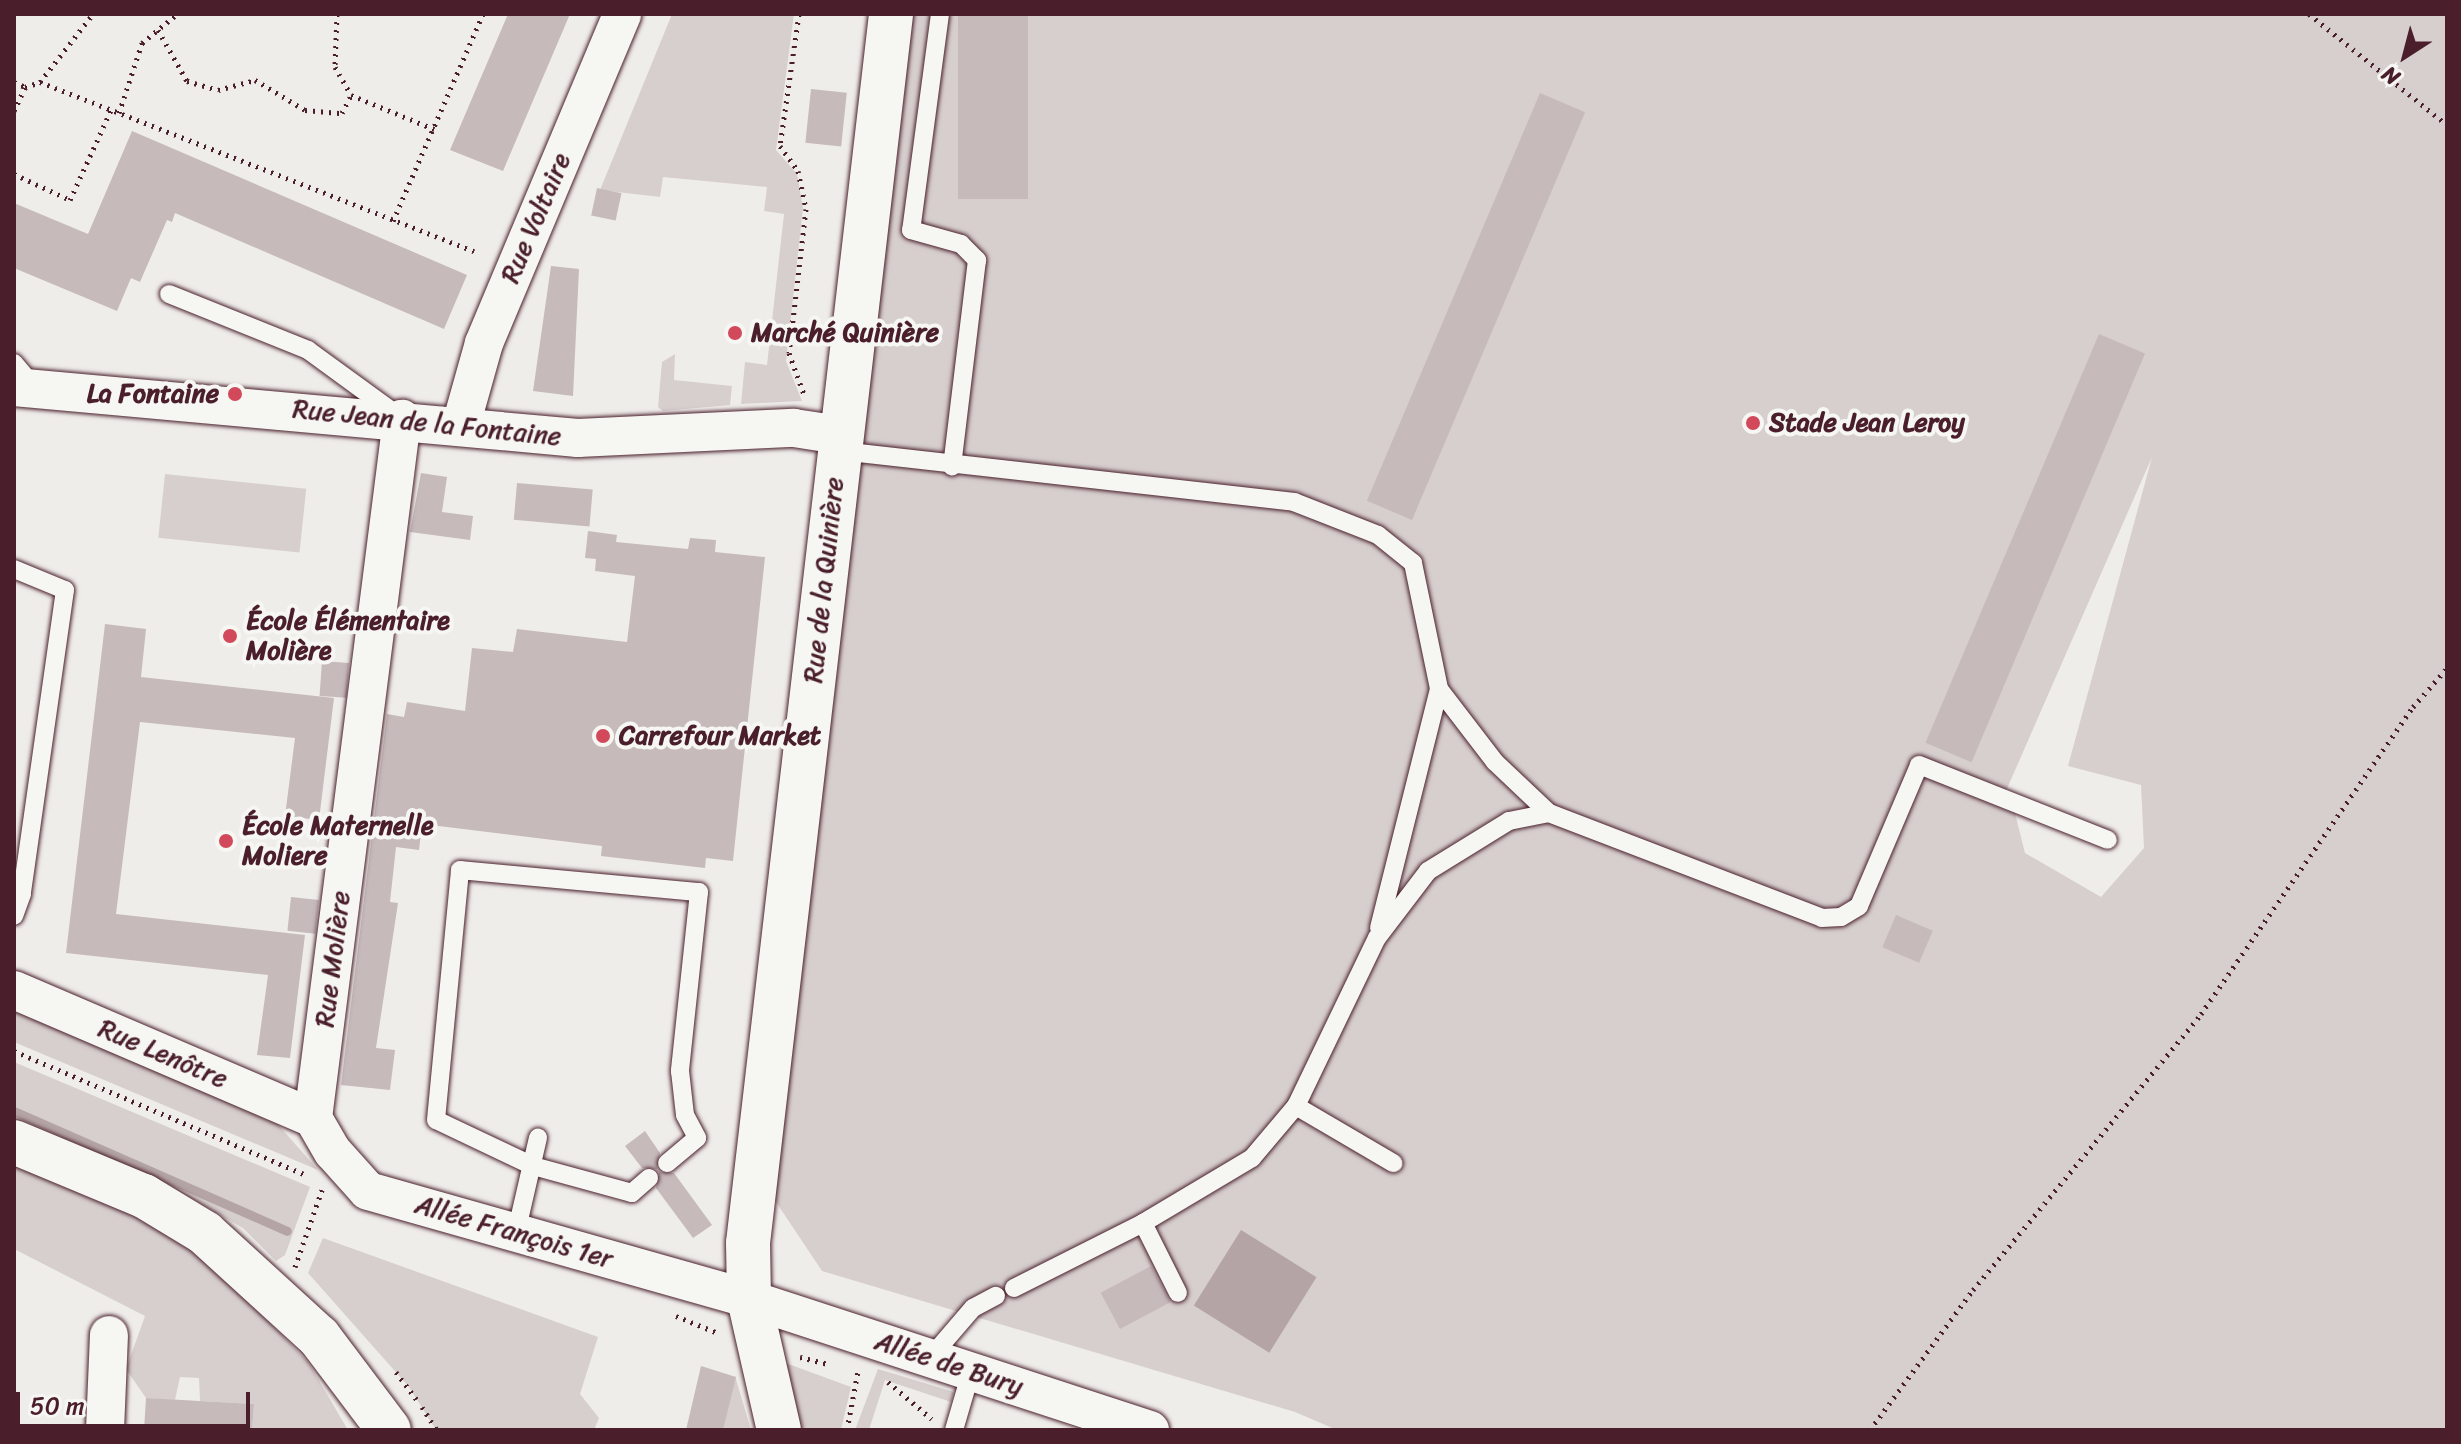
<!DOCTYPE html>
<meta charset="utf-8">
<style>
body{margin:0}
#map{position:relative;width:2461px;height:1444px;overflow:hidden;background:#efedea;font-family:Sriracha,sans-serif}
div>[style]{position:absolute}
.green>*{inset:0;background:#d7cfce;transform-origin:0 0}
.water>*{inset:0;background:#b4a4a5;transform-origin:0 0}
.stream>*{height:9px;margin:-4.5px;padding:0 4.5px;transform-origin:4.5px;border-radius:4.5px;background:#b4a4a5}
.building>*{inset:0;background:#c6babb;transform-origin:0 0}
.path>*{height:5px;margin-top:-2.5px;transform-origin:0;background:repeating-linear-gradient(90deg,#4a1f2b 0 2px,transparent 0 8px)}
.roads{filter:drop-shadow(0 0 2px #4a1f2b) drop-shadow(0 0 2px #4a1f2b)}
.lane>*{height:18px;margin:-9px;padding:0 9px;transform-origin:9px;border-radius:9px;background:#f6f6f2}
.street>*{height:38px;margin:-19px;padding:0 19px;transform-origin:19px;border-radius:19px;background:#f6f6f2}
.secondary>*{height:44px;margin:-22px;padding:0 22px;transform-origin:22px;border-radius:22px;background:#f6f6f2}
.primary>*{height:44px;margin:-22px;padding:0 22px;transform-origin:22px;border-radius:22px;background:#f6f6f2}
.dots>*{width:22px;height:22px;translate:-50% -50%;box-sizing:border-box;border:4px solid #f6f6f2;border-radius:50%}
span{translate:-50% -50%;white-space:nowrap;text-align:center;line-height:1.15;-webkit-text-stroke:8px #f6f6f2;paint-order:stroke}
.street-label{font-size:26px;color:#4a1f2b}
.poi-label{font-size:26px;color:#4a1f2b;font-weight:700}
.left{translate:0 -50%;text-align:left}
.right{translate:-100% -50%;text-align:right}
.frame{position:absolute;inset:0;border:16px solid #4a1f2b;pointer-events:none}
.north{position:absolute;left:2365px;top:16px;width:80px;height:80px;-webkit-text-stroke:6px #f6f6f2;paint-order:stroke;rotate:216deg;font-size:22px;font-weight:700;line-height:32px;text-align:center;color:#4a1f2b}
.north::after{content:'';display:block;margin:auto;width:28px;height:36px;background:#4a1f2b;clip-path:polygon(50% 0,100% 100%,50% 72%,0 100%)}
.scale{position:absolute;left:16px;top:1392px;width:234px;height:36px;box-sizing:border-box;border:4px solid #4a1f2b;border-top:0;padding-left:10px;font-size:24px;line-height:28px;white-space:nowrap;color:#4a1f2b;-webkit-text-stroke:6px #f6f6f2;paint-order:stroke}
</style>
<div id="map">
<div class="green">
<div style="clip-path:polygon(672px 14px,794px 14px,776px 150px,797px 174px,803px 208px,786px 361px,802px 401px,741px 404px,745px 362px,767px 365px,784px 214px,764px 211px,767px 187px,663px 177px,660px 197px,600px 190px)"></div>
<div style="clip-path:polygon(evenodd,912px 14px,2447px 14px,2447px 1430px,1337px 1430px,1295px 1412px,822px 1271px,774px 1199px,912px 14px,2152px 457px,2068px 766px,2141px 785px,2144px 848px,2101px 897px,2025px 853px,2015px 813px,1999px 807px,2152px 457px)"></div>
<div style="clip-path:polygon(675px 354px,674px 380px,732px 386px,730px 405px,663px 411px,658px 407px,662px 362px)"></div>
<div style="left:165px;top:474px;width:142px;height:64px;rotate:6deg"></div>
<div style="clip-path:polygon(14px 999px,274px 1120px,318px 1170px,14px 1042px)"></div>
<div style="clip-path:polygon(14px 1062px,310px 1187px,285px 1255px,276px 1261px,243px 1228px,184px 1194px,14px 1121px)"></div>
<div style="clip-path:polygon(14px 1160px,142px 1210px,237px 1289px,308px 1362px,348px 1430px,252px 1430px,254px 1404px,200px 1401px,199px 1378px,180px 1377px,175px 1400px,146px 1398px,126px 1369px,145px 1316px,14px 1249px)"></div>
<div style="clip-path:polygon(323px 1238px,598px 1337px,580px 1394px,599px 1418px,594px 1430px,436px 1430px,409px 1387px,308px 1273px)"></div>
<div style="clip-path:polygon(783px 1362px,851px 1387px,841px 1430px,791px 1430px)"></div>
<div style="clip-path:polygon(878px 1369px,954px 1392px,951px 1402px,885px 1380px,869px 1430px,855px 1430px)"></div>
<div style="clip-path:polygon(735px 1376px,751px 1430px,723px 1430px)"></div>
</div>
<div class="water">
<div style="left:1241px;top:1230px;width:89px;height:89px;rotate:32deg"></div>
</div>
<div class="stream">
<div style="left:14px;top:1111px;width:298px;rotate:23.7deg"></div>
</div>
<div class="building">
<div style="clip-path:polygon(508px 14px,570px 14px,503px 171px,450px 150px)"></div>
<div style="left:958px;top:14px;width:70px;height:185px"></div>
<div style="left:811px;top:89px;width:36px;height:54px;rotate:6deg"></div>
<div style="left:1540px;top:93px;width:49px;height:443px;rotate:23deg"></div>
<div style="clip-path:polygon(132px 131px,467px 275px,444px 329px,175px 213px,172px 222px,167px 220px,140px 282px,131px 278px,117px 311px,14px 268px,14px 203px,88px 234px)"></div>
<div style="left:597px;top:188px;width:25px;height:28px;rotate:12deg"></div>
<div style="clip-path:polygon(551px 266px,579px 269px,573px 396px,533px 391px)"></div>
<div style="left:2099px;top:334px;width:50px;height:444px;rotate:23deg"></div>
<div style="clip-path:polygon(421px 473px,447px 477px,442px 512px,473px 516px,470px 540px,410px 532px)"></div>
<div style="left:517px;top:483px;width:76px;height:37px;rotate:5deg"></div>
<div style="clip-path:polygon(588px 531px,617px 535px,616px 542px,688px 549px,690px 538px,716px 540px,715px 552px,765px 557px,733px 861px,706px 858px,705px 868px,601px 856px,602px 846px,422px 824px,419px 850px,396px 847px,390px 902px,398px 903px,376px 1048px,395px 1050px,390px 1090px,341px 1085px,387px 714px,404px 717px,407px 702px,465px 711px,472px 648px,513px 652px,517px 629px,627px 642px,635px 576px,595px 571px,596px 559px,585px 558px)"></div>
<div style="clip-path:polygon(105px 624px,146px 629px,141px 677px,334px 698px,319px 820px,285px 816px,295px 738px,140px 722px,116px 914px,305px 935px,290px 1058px,257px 1055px,268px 975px,66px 953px)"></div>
<div style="left:322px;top:661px;width:27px;height:35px;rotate:4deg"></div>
<div style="left:291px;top:897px;width:28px;height:34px;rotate:6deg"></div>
<div style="left:1896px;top:915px;width:40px;height:35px;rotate:23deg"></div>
<div style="clip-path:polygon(645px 1131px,660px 1153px,657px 1169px,642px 1168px,625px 1146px)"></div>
<div style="clip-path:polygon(659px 1172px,674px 1173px,712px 1225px,693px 1238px,656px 1188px)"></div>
<div style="left:1151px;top:1266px;width:41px;height:57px;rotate:62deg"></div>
<div style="clip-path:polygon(701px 1366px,736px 1377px,723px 1430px,686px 1430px)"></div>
<div style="clip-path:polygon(146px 1398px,254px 1404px,252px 1430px,144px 1430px)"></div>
</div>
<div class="path">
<div style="left:337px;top:14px;width:53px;rotate:92.2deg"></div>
<div style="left:335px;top:67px;width:32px;rotate:60deg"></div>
<div style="left:799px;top:14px;width:133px;rotate:98.2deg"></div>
<div style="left:780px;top:146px;width:31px;rotate:54deg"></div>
<div style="left:798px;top:171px;width:39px;rotate:78deg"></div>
<div style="left:806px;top:209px;width:145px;rotate:96.7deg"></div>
<div style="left:789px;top:353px;width:47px;rotate:70deg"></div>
<div style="left:2309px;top:14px;width:177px;rotate:38.8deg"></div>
<div style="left:158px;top:30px;width:59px;rotate:60.4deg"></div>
<div style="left:187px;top:81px;width:32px;rotate:16deg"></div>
<div style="left:218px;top:90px;width:38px;rotate:-15deg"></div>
<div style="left:255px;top:80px;width:58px;rotate:31deg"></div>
<div style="left:305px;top:110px;width:37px;rotate:5deg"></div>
<div style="left:342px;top:113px;width:20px;rotate:-63deg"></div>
<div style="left:351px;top:95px;width:90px;rotate:22.3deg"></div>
<div style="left:14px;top:82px;width:12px;rotate:24deg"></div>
<div style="left:25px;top:87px;width:16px;rotate:-18deg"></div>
<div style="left:40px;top:82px;width:466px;rotate:21.3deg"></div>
<div style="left:40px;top:82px;width:86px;rotate:-52.1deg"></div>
<div style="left:14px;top:111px;width:26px;rotate:-65deg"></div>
<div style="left:119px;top:113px;width:74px;rotate:-71.8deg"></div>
<div style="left:142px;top:43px;width:45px;rotate:-39.6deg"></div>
<div style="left:14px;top:174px;width:62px;rotate:24.9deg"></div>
<div style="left:70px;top:200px;width:99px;rotate:-65.5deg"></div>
<div style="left:393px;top:221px;width:226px;rotate:-66.5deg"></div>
<div style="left:14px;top:1051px;width:319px;rotate:23deg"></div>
<div style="left:295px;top:1267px;width:82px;rotate:-70.7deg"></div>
<div style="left:676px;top:1316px;width:45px;rotate:22deg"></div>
<div style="left:800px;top:1357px;width:30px;rotate:14deg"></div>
<div style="left:396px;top:1372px;width:34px;rotate:53deg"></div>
<div style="left:888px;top:1382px;width:57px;rotate:40.1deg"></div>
<div style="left:422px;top:1407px;width:27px;rotate:57deg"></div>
<div style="left:847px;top:1430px;width:60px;rotate:-79.4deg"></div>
<div style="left:1870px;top:1430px;width:174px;rotate:-53.7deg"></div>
<div style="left:1973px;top:1290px;width:358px;rotate:-50.4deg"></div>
<div style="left:2201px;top:1014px;width:373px;rotate:-55.4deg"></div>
<div style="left:2413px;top:707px;width:52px;rotate:-48.9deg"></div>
</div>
<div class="roads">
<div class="lane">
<div style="left:940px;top:14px;width:218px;rotate:97.6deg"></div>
<div style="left:911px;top:230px;width:52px;rotate:15.6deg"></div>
<div style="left:961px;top:244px;width:23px;rotate:45deg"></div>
<div style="left:977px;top:260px;width:208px;rotate:96.9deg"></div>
<div style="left:169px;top:294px;width:150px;rotate:21.9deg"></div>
<div style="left:308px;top:350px;width:110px;rotate:36.1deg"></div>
<div style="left:14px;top:363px;width:30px;rotate:50deg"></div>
<div style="left:841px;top:451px;width:456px;rotate:6.4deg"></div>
<div style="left:1294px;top:502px;width:90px;rotate:21.4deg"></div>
<div style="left:1378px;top:535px;width:45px;rotate:38.7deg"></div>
<div style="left:1413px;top:563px;width:129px;rotate:78.3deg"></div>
<div style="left:1439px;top:689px;width:246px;rotate:104.1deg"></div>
<div style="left:14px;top:569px;width:55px;rotate:22.4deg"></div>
<div style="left:65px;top:590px;width:307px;rotate:98.1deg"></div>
<div style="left:22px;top:894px;width:23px;rotate:110deg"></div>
<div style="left:1439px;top:689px;width:92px;rotate:52.5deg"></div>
<div style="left:1495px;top:762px;width:74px;rotate:43.4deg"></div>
<div style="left:1296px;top:1106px;width:113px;rotate:30.4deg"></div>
<div style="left:649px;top:1178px;width:23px;rotate:139deg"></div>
<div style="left:632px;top:1193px;width:103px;rotate:-164.7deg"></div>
<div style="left:533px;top:1166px;width:107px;rotate:-154.6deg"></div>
<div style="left:436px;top:1120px;width:251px;rotate:-84.5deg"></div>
<div style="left:460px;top:870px;width:240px;rotate:5.3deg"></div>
<div style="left:699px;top:892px;width:180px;rotate:96.1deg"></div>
<div style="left:680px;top:1071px;width:44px;rotate:83.5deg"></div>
<div style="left:685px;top:1115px;width:26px;rotate:62deg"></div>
<div style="left:697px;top:1138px;width:39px;rotate:140deg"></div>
<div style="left:1143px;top:1223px;width:78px;rotate:63.4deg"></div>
<div style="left:516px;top:1233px;width:98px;rotate:-77deg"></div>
<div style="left:1014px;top:1288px;width:144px;rotate:-26.7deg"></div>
<div style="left:1143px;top:1223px;width:127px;rotate:-30.8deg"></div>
<div style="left:1252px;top:1158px;width:68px;rotate:-49.8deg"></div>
<div style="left:1296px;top:1106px;width:187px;rotate:-64.3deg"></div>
<div style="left:1377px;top:938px;width:84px;rotate:-52.7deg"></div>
<div style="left:1428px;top:871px;width:95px;rotate:-31.7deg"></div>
<div style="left:1509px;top:821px;width:41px;rotate:-11.3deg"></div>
<div style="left:1549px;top:813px;width:292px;rotate:21deg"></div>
<div style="left:1822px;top:918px;width:19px;rotate:-3deg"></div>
<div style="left:1841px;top:917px;width:21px;rotate:-31deg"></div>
<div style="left:1859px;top:906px;width:153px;rotate:-66.9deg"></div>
<div style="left:1919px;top:765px;width:203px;rotate:21.6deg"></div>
<div style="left:930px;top:1358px;width:66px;rotate:-49.3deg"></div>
<div style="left:973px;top:1308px;width:26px;rotate:-28deg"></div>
<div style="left:954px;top:1430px;width:60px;rotate:-73.7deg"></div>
</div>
<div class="street">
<div style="left:14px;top:387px;width:566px;rotate:5.17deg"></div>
<div style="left:578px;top:438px;width:216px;rotate:-2.7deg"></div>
<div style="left:794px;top:428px;width:47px;rotate:8.7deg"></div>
<div style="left:461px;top:425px;width:85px;rotate:-74.3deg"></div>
<div style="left:484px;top:343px;width:357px;rotate:-67.2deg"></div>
<div style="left:14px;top:990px;width:325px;rotate:23.2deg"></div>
<div style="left:313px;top:1118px;width:39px;rotate:60deg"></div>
<div style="left:333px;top:1152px;width:52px;rotate:48.1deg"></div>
<div style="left:368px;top:1191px;width:396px;rotate:15.8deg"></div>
<div style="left:749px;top:1299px;width:422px;rotate:18.1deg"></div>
<div style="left:313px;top:1118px;width:705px;rotate:-82.74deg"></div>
<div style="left:105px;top:1430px;width:95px;rotate:-87.6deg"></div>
</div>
<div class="secondary">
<div style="left:779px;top:1430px;width:134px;rotate:-102.9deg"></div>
<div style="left:749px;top:1299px;width:56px;rotate:-91deg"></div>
<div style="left:748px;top:1243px;width:1237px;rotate:-83.36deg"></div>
</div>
<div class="primary">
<div style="left:14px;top:1142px;width:141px;rotate:22.6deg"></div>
<div style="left:144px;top:1196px;width:71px;rotate:31.2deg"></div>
<div style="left:205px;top:1233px;width:154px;rotate:42.4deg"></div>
<div style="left:319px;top:1337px;width:116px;rotate:53deg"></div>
</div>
</div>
<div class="dots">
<div style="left:735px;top:333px;background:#d1495b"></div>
<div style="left:235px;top:394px;background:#d1495b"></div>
<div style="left:1753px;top:423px;background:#d1495b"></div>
<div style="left:230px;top:636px;background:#d1495b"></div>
<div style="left:603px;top:736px;background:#d1495b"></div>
<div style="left:226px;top:841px;background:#d1495b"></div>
</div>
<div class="street-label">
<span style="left:536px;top:218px;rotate:-67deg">Rue Voltaire</span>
<span style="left:427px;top:423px;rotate:6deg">Rue Jean de la Fontaine</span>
<span style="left:824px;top:580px;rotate:-84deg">Rue de la Quinière</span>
<span style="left:333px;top:959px;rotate:-83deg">Rue Molière</span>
<span style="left:163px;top:1054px;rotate:23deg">Rue Lenôtre</span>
<span style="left:514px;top:1232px;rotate:16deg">Allée François 1er</span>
<span style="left:949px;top:1364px;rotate:18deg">Allée de Bury</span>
</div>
<div class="poi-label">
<span class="left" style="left:751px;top:333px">Marché Quinière</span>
<span class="right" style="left:219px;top:394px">La Fontaine</span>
<span class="left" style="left:1769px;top:423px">Stade Jean Leroy</span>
<span class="left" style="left:246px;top:636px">École Élémentaire<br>Molière</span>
<span class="left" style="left:619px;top:736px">Carrefour Market</span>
<span class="left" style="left:242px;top:841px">École Maternelle<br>Moliere</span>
</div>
<div class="frame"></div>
<div class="north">N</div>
<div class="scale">50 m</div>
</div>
